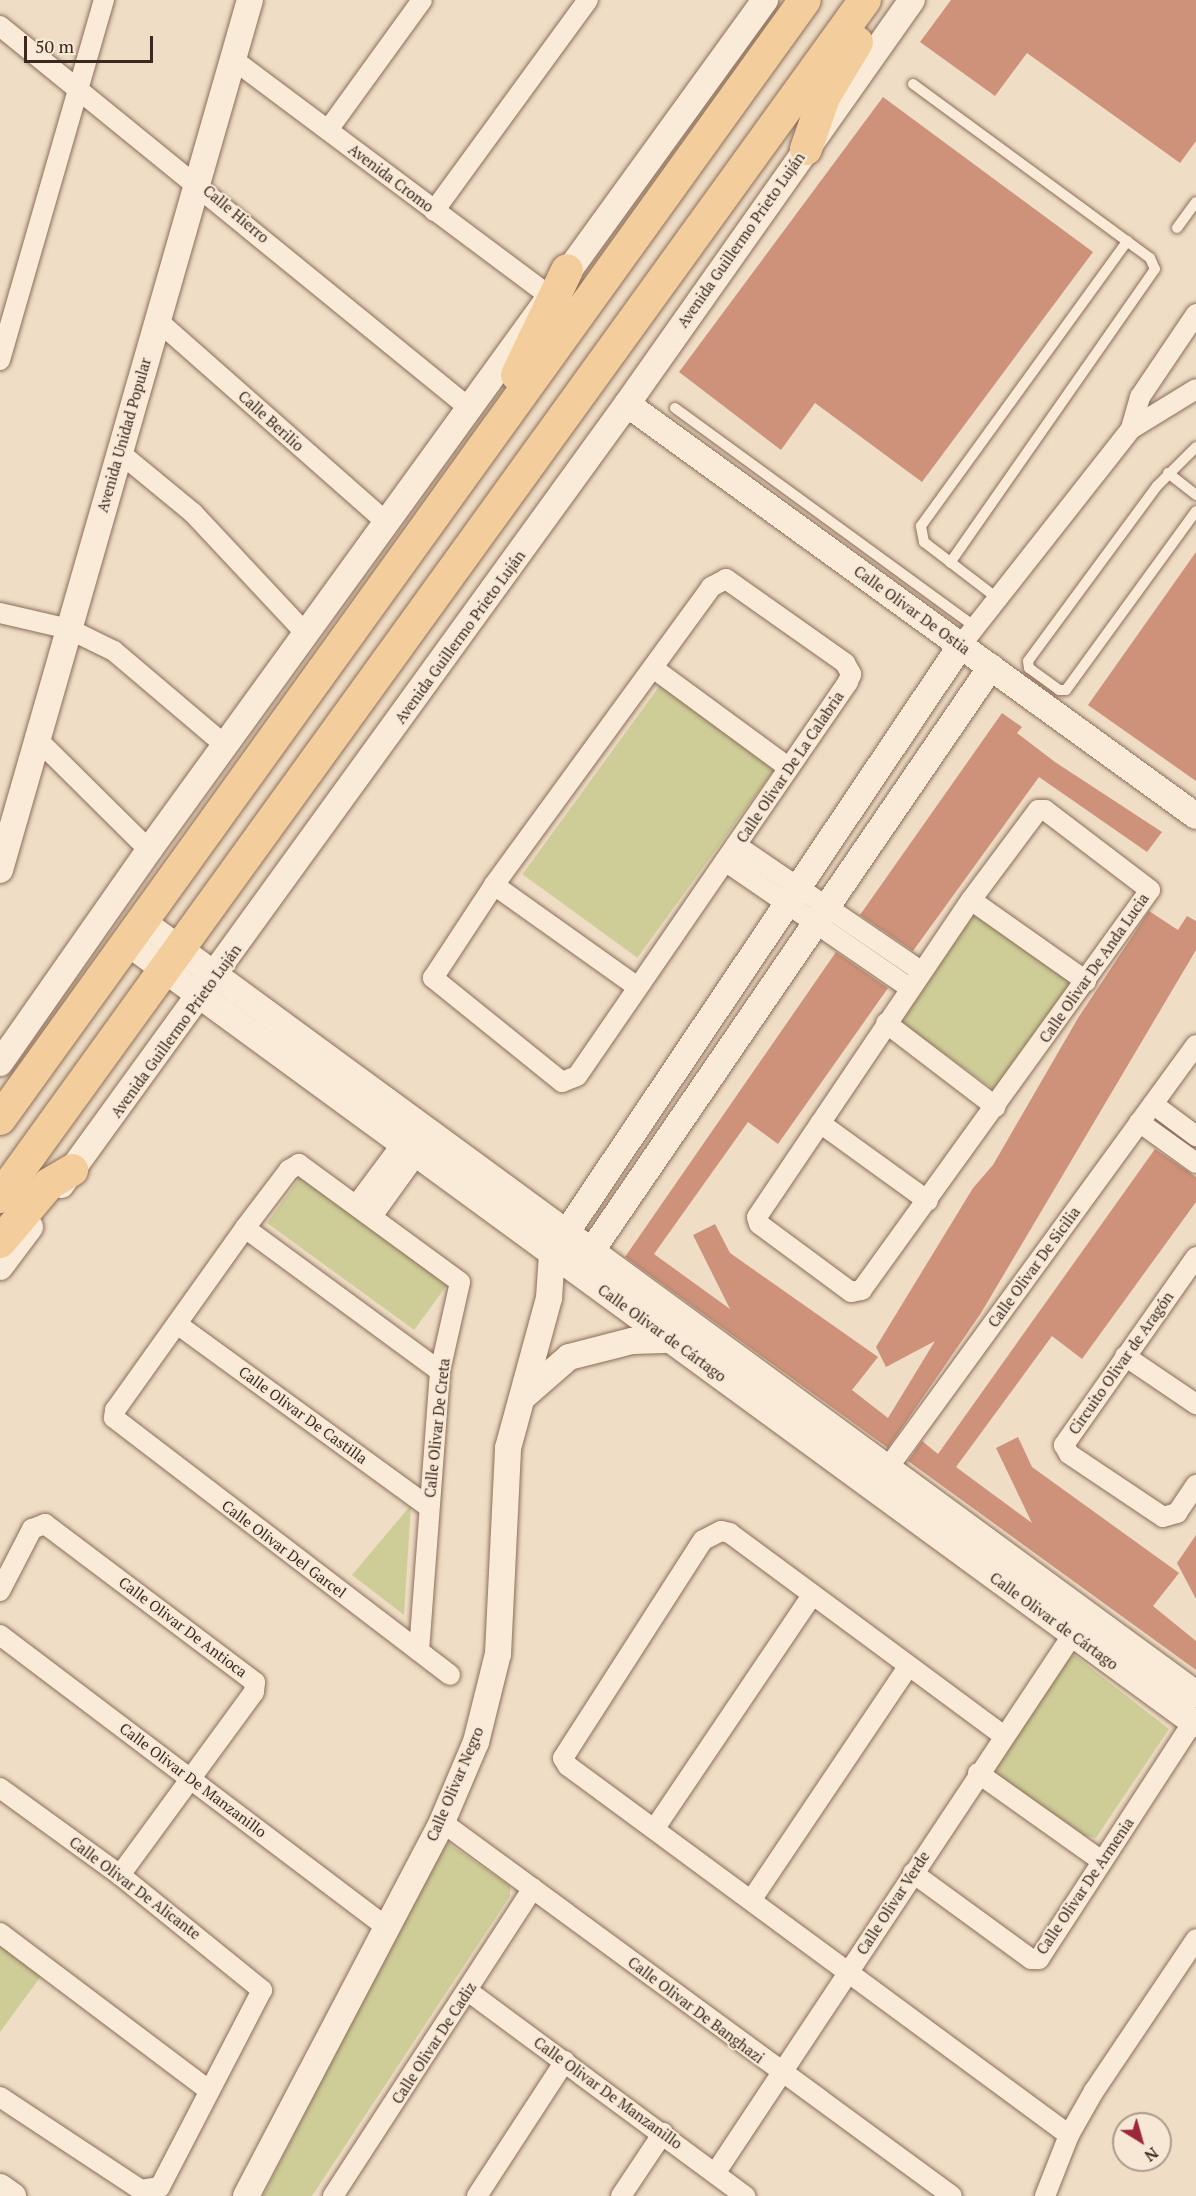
<!DOCTYPE html>
<meta charset="utf-8">
<style>
body{margin:0}
#map{position:relative;width:1196px;height:2196px;overflow:hidden;background:#efddc5;font-family:"PT Serif",serif}
div>[style]{position:absolute}
.green>*{inset:0;background:#cecd98;transform-origin:0 0}
.building>*{inset:0;background:#ce927a}
.roads{filter:drop-shadow(0 0 2px #8b6e5a) drop-shadow(0 0 2px #8b6e5a)}
.service>*{height:10px;margin:-5px;padding:0 5px;transform-origin:5px;border-radius:5px;background:#faebd8}
.minor>*{height:20px;margin:-10px;padding:0 10px;transform-origin:10px;border-radius:10px;background:#faebd8}
.tertiary>*{height:26px;margin:-13px;padding:0 13px;transform-origin:13px;border-radius:13px;background:#faebd8}
.primary>*{height:32px;margin:-16px;padding:0 16px;transform-origin:16px;border-radius:16px;background:#f3cd9c}
span{translate:-50% -50%;white-space:nowrap;text-align:center;line-height:1.15;-webkit-text-stroke:4.5px #f6e8d5;paint-order:stroke}
.street-label{font-size:15px;color:#3b291f}
.north{position:absolute;left:1112px;top:2112px;width:60px;height:60px;box-sizing:border-box;background:#f6e8d5;border:2px solid #ab9c8c;border-radius:50%;rotate:143deg;font-size:16px;font-weight:700;line-height:24px;text-align:center;color:#3b291f}
.north::after{content:'';display:block;margin:auto;width:21px;height:27px;background:#9b2938;clip-path:polygon(50% 0,100% 100%,50% 72%,0 100%)}
.scale{position:absolute;left:24px;top:36px;width:129px;height:27px;box-sizing:border-box;border:3px solid #3b291f;border-top:0;padding-left:8px;font-size:18px;line-height:21px;white-space:nowrap;color:#3b291f;-webkit-text-stroke:4px #f6e8d5;paint-order:stroke}
</style>
<div id="map">
<div class="green">
<div style="left:663px;top:681px;width:142px;height:239px;rotate:36deg"></div>
<div style="left:971px;top:900px;width:140px;height:140px;rotate:36deg"></div>
<div style="left:304px;top:1172px;width:182px;height:63px;rotate:36deg"></div>
<div style="clip-path:polygon(411px 1505px,404px 1615px,352px 1575px)"></div>
<div style="clip-path:polygon(1074px 1655px,1169px 1729px,1096px 1838px,1081px 1835px,997px 1774px,996px 1765px,1065px 1658px)"></div>
<div style="clip-path:polygon(448px 1843px,510px 1886px,510px 1896px,312px 2196px,263px 2196px,438px 1851px)"></div>
<div style="clip-path:polygon(0 1934px,47px 1968px,0 2032px)"></div>
</div>
<div class="building">
<div style="clip-path:polygon(951px 0,1196px 0,1196px 141px,1180px 163px,1027px 53px,995px 96px,920px 42px)"></div>
<div style="clip-path:polygon(883px 97px,1093px 252px,922px 482px,815px 403px,781px 450px,679px 372px)"></div>
<div style="clip-path:polygon(1196px 552px,1196px 781px,1088px 705px)"></div>
<div style="clip-path:polygon(1002px 713px,1022px 727px,1017px 733px,1055px 762px,1162px 832px,1147px 852px,1039px 777px,913px 951px,860px 915px)"></div>
<div style="clip-path:polygon(1149px 911px,1178px 930px,1187px 916px,1196px 921px,1196px 950px,981px 1313px,888px 1448px,625px 1257px,836px 952px,888px 988px,778px 1144px,748px 1122px,654px 1254px,730px 1309px,693px 1235px,715px 1224px,730px 1253px,878px 1357px,852px 1390px,888px 1418px,935px 1341px,886px 1367px,876px 1347px,973px 1188px,993px 1165px,1078px 1018px)"></div>
<div style="clip-path:polygon(1155px 1149px,1196px 1177px,1196px 1202px,1082px 1359px,1052px 1336px,956px 1467px,1032px 1523px,996px 1448px,1018px 1437px,1032px 1467px,1179px 1573px,1153px 1606px,1196px 1641px,1196px 1670px,908px 1461px,922px 1441px,938px 1454px)"></div>
<div style="clip-path:polygon(1196px 1535px,1196px 1599px,1177px 1563px)"></div>
</div>
<div class="roads">
<div class="service">
<div style="left:913px;top:84px;width:294px;rotate:36.3deg"></div>
<div style="left:1150px;top:258px;width:12px;rotate:66deg"></div>
<div style="left:1155px;top:269px;width:358px;rotate:124.9deg"></div>
<div style="left:1177px;top:228px;width:32px;rotate:-54deg"></div>
<div style="left:675px;top:408px;width:371px;rotate:36.1deg"></div>
<div style="left:1196px;top:447px;width:55px;rotate:135deg"></div>
<div style="left:1157px;top:486px;width:217px;rotate:126.4deg"></div>
<div style="left:1028px;top:661px;width:7px;rotate:82deg"></div>
<div style="left:1029px;top:668px;width:37px;rotate:36deg"></div>
<div style="left:1059px;top:690px;width:7px"></div>
<div style="left:1066px;top:690px;width:221px;rotate:-54deg"></div>
<div style="left:1168px;top:473px;width:36px;rotate:38deg"></div>
<div style="left:997px;top:598px;width:92px;rotate:-142.5deg"></div>
<div style="left:924px;top:542px;width:16px;rotate:-101deg"></div>
<div style="left:921px;top:526px;width:352px;rotate:-54.1deg"></div>
</div>
<div class="minor">
<div style="left:0;top:26px;width:603px;rotate:39.15deg"></div>
<div style="left:234px;top:60px;width:392px;rotate:36.8deg"></div>
<div style="left:328px;top:130px;width:160px;rotate:-54.1deg"></div>
<div style="left:434px;top:211px;width:261px;rotate:-53.9deg"></div>
<div style="left:1196px;top:314px;width:100px;rotate:124deg"></div>
<div style="left:1140px;top:397px;width:33px;rotate:106deg"></div>
<div style="left:1131px;top:429px;width:76px;rotate:-31.6deg"></div>
<div style="left:157px;top:320px;width:305px;rotate:41.4deg"></div>
<div style="left:0;top:360px;width:375px;rotate:-73.9deg"></div>
<div style="left:119px;top:452px;width:96px;rotate:39.5deg"></div>
<div style="left:193px;top:513px;width:167px;rotate:46.9deg"></div>
<div style="left:726px;top:579px;width:146px;rotate:35.2deg"></div>
<div style="left:845px;top:663px;width:13px;rotate:61deg"></div>
<div style="left:851px;top:674px;width:9px;rotate:111deg"></div>
<div style="left:848px;top:682px;width:478px;rotate:124.5deg"></div>
<div style="left:577px;top:1076px;width:16px;rotate:158deg"></div>
<div style="left:562px;top:1082px;width:166px;rotate:-141.1deg"></div>
<div style="left:433px;top:978px;width:111px;rotate:-56.7deg"></div>
<div style="left:494px;top:885px;width:369px;rotate:-53.9deg"></div>
<div style="left:711px;top:587px;width:17px;rotate:-28deg"></div>
<div style="left:0;top:613px;width:71px;rotate:13.1deg"></div>
<div style="left:69px;top:629px;width:50px;rotate:26.1deg"></div>
<div style="left:114px;top:651px;width:147px;rotate:40.3deg"></div>
<div style="left:961px;top:645px;width:275px;rotate:-51.8deg"></div>
<div style="left:653px;top:668px;width:167px;rotate:36.3deg"></div>
<div style="left:39px;top:741px;width:155px;rotate:44.7deg"></div>
<div style="left:1038px;top:810px;width:7px"></div>
<div style="left:1045px;top:810px;width:132px;rotate:37.3deg"></div>
<div style="left:1150px;top:890px;width:493px;rotate:125.8deg"></div>
<div style="left:862px;top:1290px;width:11px;rotate:170deg"></div>
<div style="left:851px;top:1292px;width:114px;rotate:-143.5deg"></div>
<div style="left:759px;top:1224px;width:7px;rotate:-106deg"></div>
<div style="left:757px;top:1217px;width:382px;rotate:-56deg"></div>
<div style="left:971px;top:900px;width:112px;rotate:-53.3deg"></div>
<div style="left:736px;top:845px;width:225px;rotate:34.3deg"></div>
<div style="left:725px;top:861px;width:224px;rotate:34.5deg"></div>
<div style="left:494px;top:885px;width:174px;rotate:35.4deg"></div>
<div style="left:971px;top:900px;width:141px;rotate:35.2deg"></div>
<div style="left:886px;top:1023px;width:138px;rotate:37.4deg"></div>
<div style="left:1153px;top:1104px;width:54px;rotate:36.7deg"></div>
<div style="left:1139px;top:1122px;width:70px;rotate:35.7deg"></div>
<div style="left:820px;top:1123px;width:133px;rotate:35.8deg"></div>
<div style="left:358px;top:1203px;width:87px;rotate:-53.4deg"></div>
<div style="left:373px;top:1215px;width:87px;rotate:-54.3deg"></div>
<div style="left:245px;top:1228px;width:242px;rotate:36.3deg"></div>
<div style="left:1196px;top:1257px;width:230px;rotate:125.1deg"></div>
<div style="left:1064px;top:1445px;width:10px;rotate:61deg"></div>
<div style="left:1069px;top:1454px;width:113px;rotate:33.8deg"></div>
<div style="left:1163px;top:1517px;width:15px;rotate:-16deg"></div>
<div style="left:1177px;top:1513px;width:34px;rotate:-56deg"></div>
<div style="left:177px;top:1324px;width:311px;rotate:36deg"></div>
<div style="left:1125px;top:1356px;width:86px;rotate:34.1deg"></div>
<div style="left:879px;top:1480px;width:538px;rotate:-53.92deg"></div>
<div style="left:0;top:1591px;width:70px;rotate:-62.7deg"></div>
<div style="left:32px;top:1529px;width:14px;rotate:-21deg"></div>
<div style="left:45px;top:1524px;width:263px;rotate:37deg"></div>
<div style="left:255px;top:1682px;width:10px;rotate:96deg"></div>
<div style="left:254px;top:1692px;width:227px;rotate:126.2deg"></div>
<div style="left:0;top:1635px;width:483px;rotate:37.1deg"></div>
<div style="left:419px;top:1651px;width:281px;rotate:-85.7deg"></div>
<div style="left:440px;top:1371px;width:91px;rotate:-77.3deg"></div>
<div style="left:460px;top:1282px;width:200px;rotate:-143.8deg"></div>
<div style="left:299px;top:1164px;width:12px;rotate:149deg"></div>
<div style="left:289px;top:1170px;width:73px;rotate:127.2deg"></div>
<div style="left:245px;top:1228px;width:224px;rotate:125.5deg"></div>
<div style="left:115px;top:1410px;width:8px;rotate:97deg"></div>
<div style="left:114px;top:1418px;width:423px;rotate:37.4deg"></div>
<div style="left:1004px;top:1736px;width:341px;rotate:-143.5deg"></div>
<div style="left:730px;top:1533px;width:9px;rotate:-167deg"></div>
<div style="left:721px;top:1531px;width:20px;rotate:153deg"></div>
<div style="left:703px;top:1540px;width:259px;rotate:122.7deg"></div>
<div style="left:563px;top:1758px;width:9px;rotate:58deg"></div>
<div style="left:568px;top:1766px;width:622px;rotate:36.37deg"></div>
<div style="left:978px;top:1773px;width:152px;rotate:35.4deg"></div>
<div style="left:0;top:1788px;width:148px;rotate:35.9deg"></div>
<div style="left:120px;top:1875px;width:183px;rotate:39deg"></div>
<div style="left:262px;top:1990px;width:222px;rotate:117.4deg"></div>
<div style="left:160px;top:2187px;width:19px;rotate:171deg"></div>
<div style="left:141px;top:2190px;width:169px;rotate:-146.6deg"></div>
<div style="left:442px;top:1822px;width:632px;rotate:36.25deg"></div>
<div style="left:655px;top:1828px;width:281px;rotate:-56deg"></div>
<div style="left:913px;top:1873px;width:146px;rotate:36.1deg"></div>
<div style="left:1031px;top:1959px;width:8px"></div>
<div style="left:1039px;top:1959px;width:288px;rotate:-57deg"></div>
<div style="left:752px;top:1899px;width:280px;rotate:-56.1deg"></div>
<div style="left:0;top:1933px;width:261px;rotate:37deg"></div>
<div style="left:468px;top:1991px;width:345px;rotate:36.5deg"></div>
<div style="left:716px;top:2172px;width:646px;rotate:-56.43deg"></div>
<div style="left:333px;top:2196px;width:367px;rotate:-57deg"></div>
<div style="left:477px;top:2196px;width:161px;rotate:-56.9deg"></div>
<div style="left:621px;top:2196px;width:76px;rotate:-56.3deg"></div>
<div style="left:1045px;top:2196px;width:66px;rotate:-68.5deg"></div>
<div style="left:1069px;top:2135px;width:51px;rotate:-60.4deg"></div>
<div style="left:1094px;top:2091px;width:183px;rotate:-56.1deg"></div>
</div>
<div class="tertiary">
<div style="left:627px;top:404px;width:702px;rotate:35.91deg"></div>
<div style="left:0;top:870px;width:905px;rotate:-73.97deg"></div>
<div style="left:143px;top:922px;width:1306px;rotate:36.25deg"></div>
<div style="left:128px;top:943px;width:1323px;rotate:36.18deg"></div>
<div style="left:0;top:1063px;width:260px;rotate:-55deg"></div>
<div style="left:149px;top:850px;width:1050px;rotate:-54.07deg"></div>
<div style="left:61px;top:1185px;width:965px;rotate:-54.07deg"></div>
<div style="left:627px;top:404px;width:494px;rotate:-54.8deg"></div>
<div style="left:584px;top:1262px;width:721px;rotate:-55.63deg"></div>
<div style="left:0;top:1267px;width:50px;rotate:-53.1deg"></div>
<div style="left:522px;top:1398px;width:62px;rotate:-41.1deg"></div>
<div style="left:569px;top:1357px;width:65px;rotate:-14.3deg"></div>
<div style="left:632px;top:1341px;width:38px;rotate:-2deg"></div>
<div style="left:0;top:2187px;width:16px;rotate:35deg"></div>
<div style="left:246px;top:2196px;width:422px;rotate:-62.3deg"></div>
<div style="left:442px;top:1822px;width:87px;rotate:-67deg"></div>
<div style="left:476px;top:1742px;width:91px;rotate:-76deg"></div>
<div style="left:498px;top:1654px;width:206px;rotate:-87.2deg"></div>
<div style="left:508px;top:1448px;width:156px;rotate:-74.7deg"></div>
<div style="left:549px;top:1298px;width:44px;rotate:-86.1deg"></div>
<div style="left:552px;top:1254px;width:734px;rotate:-56.11deg"></div>
</div>
<div class="primary">
<div style="left:806px;top:149px;width:55px;rotate:-70.9deg"></div>
<div style="left:824px;top:97px;width:64px;rotate:-59deg"></div>
<div style="left:517px;top:375px;width:116px;rotate:-64.5deg"></div>
<div style="left:0;top:1119px;width:1378px;rotate:-54.27deg"></div>
<div style="left:0;top:1197px;width:1477px;rotate:-54.15deg"></div>
<div style="left:0;top:1242px;width:76px;rotate:-49.8deg"></div>
<div style="left:49px;top:1184px;width:27px;rotate:-31deg"></div>
</div>
</div>
<div class="street-label">
<span style="left:391px;top:178px;rotate:37deg">Avenida Cromo</span>
<span style="left:236px;top:214px;rotate:40deg">Calle Hierro</span>
<span style="left:741px;top:240px;rotate:-55deg">Avenida Guillermo Prieto Luján</span>
<span style="left:271px;top:421px;rotate:42deg">Calle Berilio</span>
<span style="left:124px;top:435px;rotate:-74deg">Avenida Unidad Popular</span>
<span style="left:912px;top:610px;rotate:36deg">Calle Olivar De Ostia</span>
<span style="left:460px;top:637px;rotate:-54deg">Avenida Guillermo Prieto Luján</span>
<span style="left:790px;top:767px;rotate:-56deg">Calle Olivar De La Calabria</span>
<span style="left:1094px;top:968px;rotate:-55deg">Calle Olivar De Anda Lucia</span>
<span style="left:176px;top:1031px;rotate:-54deg">Avenida Guillermo Prieto Luján</span>
<span style="left:1034px;top:1267px;rotate:-54deg">Calle Olivar De Sicilia</span>
<span style="left:662px;top:1333px;rotate:36deg">Calle Olivar de Cártago</span>
<span style="left:1121px;top:1363px;rotate:-55deg">Circuito Olivar de Aragón</span>
<span style="left:303px;top:1415px;rotate:36deg">Calle Olivar De Castilla</span>
<span style="left:437px;top:1428px;rotate:-84deg">Calle Olivar De Creta</span>
<span style="left:284px;top:1549px;rotate:37deg">Calle Olivar Del Garcel</span>
<span style="left:1054px;top:1621px;rotate:36deg">Calle Olivar de Cártago</span>
<span style="left:183px;top:1627px;rotate:37deg">Calle Olivar De Antioca</span>
<span style="left:193px;top:1780px;rotate:37deg">Calle Olivar De Manzanillo</span>
<span style="left:455px;top:1784px;rotate:-67deg">Calle Olivar Negro</span>
<span style="left:1085px;top:1886px;rotate:-56deg">Calle Olivar De Armenia</span>
<span style="left:135px;top:1888px;rotate:37deg">Calle Olivar De Alicante</span>
<span style="left:893px;top:1903px;rotate:-57deg">Calle Olivar Verde</span>
<span style="left:696px;top:2010px;rotate:37deg">Calle Olivar De Banghazi</span>
<span style="left:434px;top:2043px;rotate:-57deg">Calle Olivar De Cadiz</span>
<span style="left:608px;top:2093px;rotate:36deg">Calle Olivar De Manzanillo</span>
</div>
<div class="north">N</div>
<div class="scale">50 m</div>
</div>
